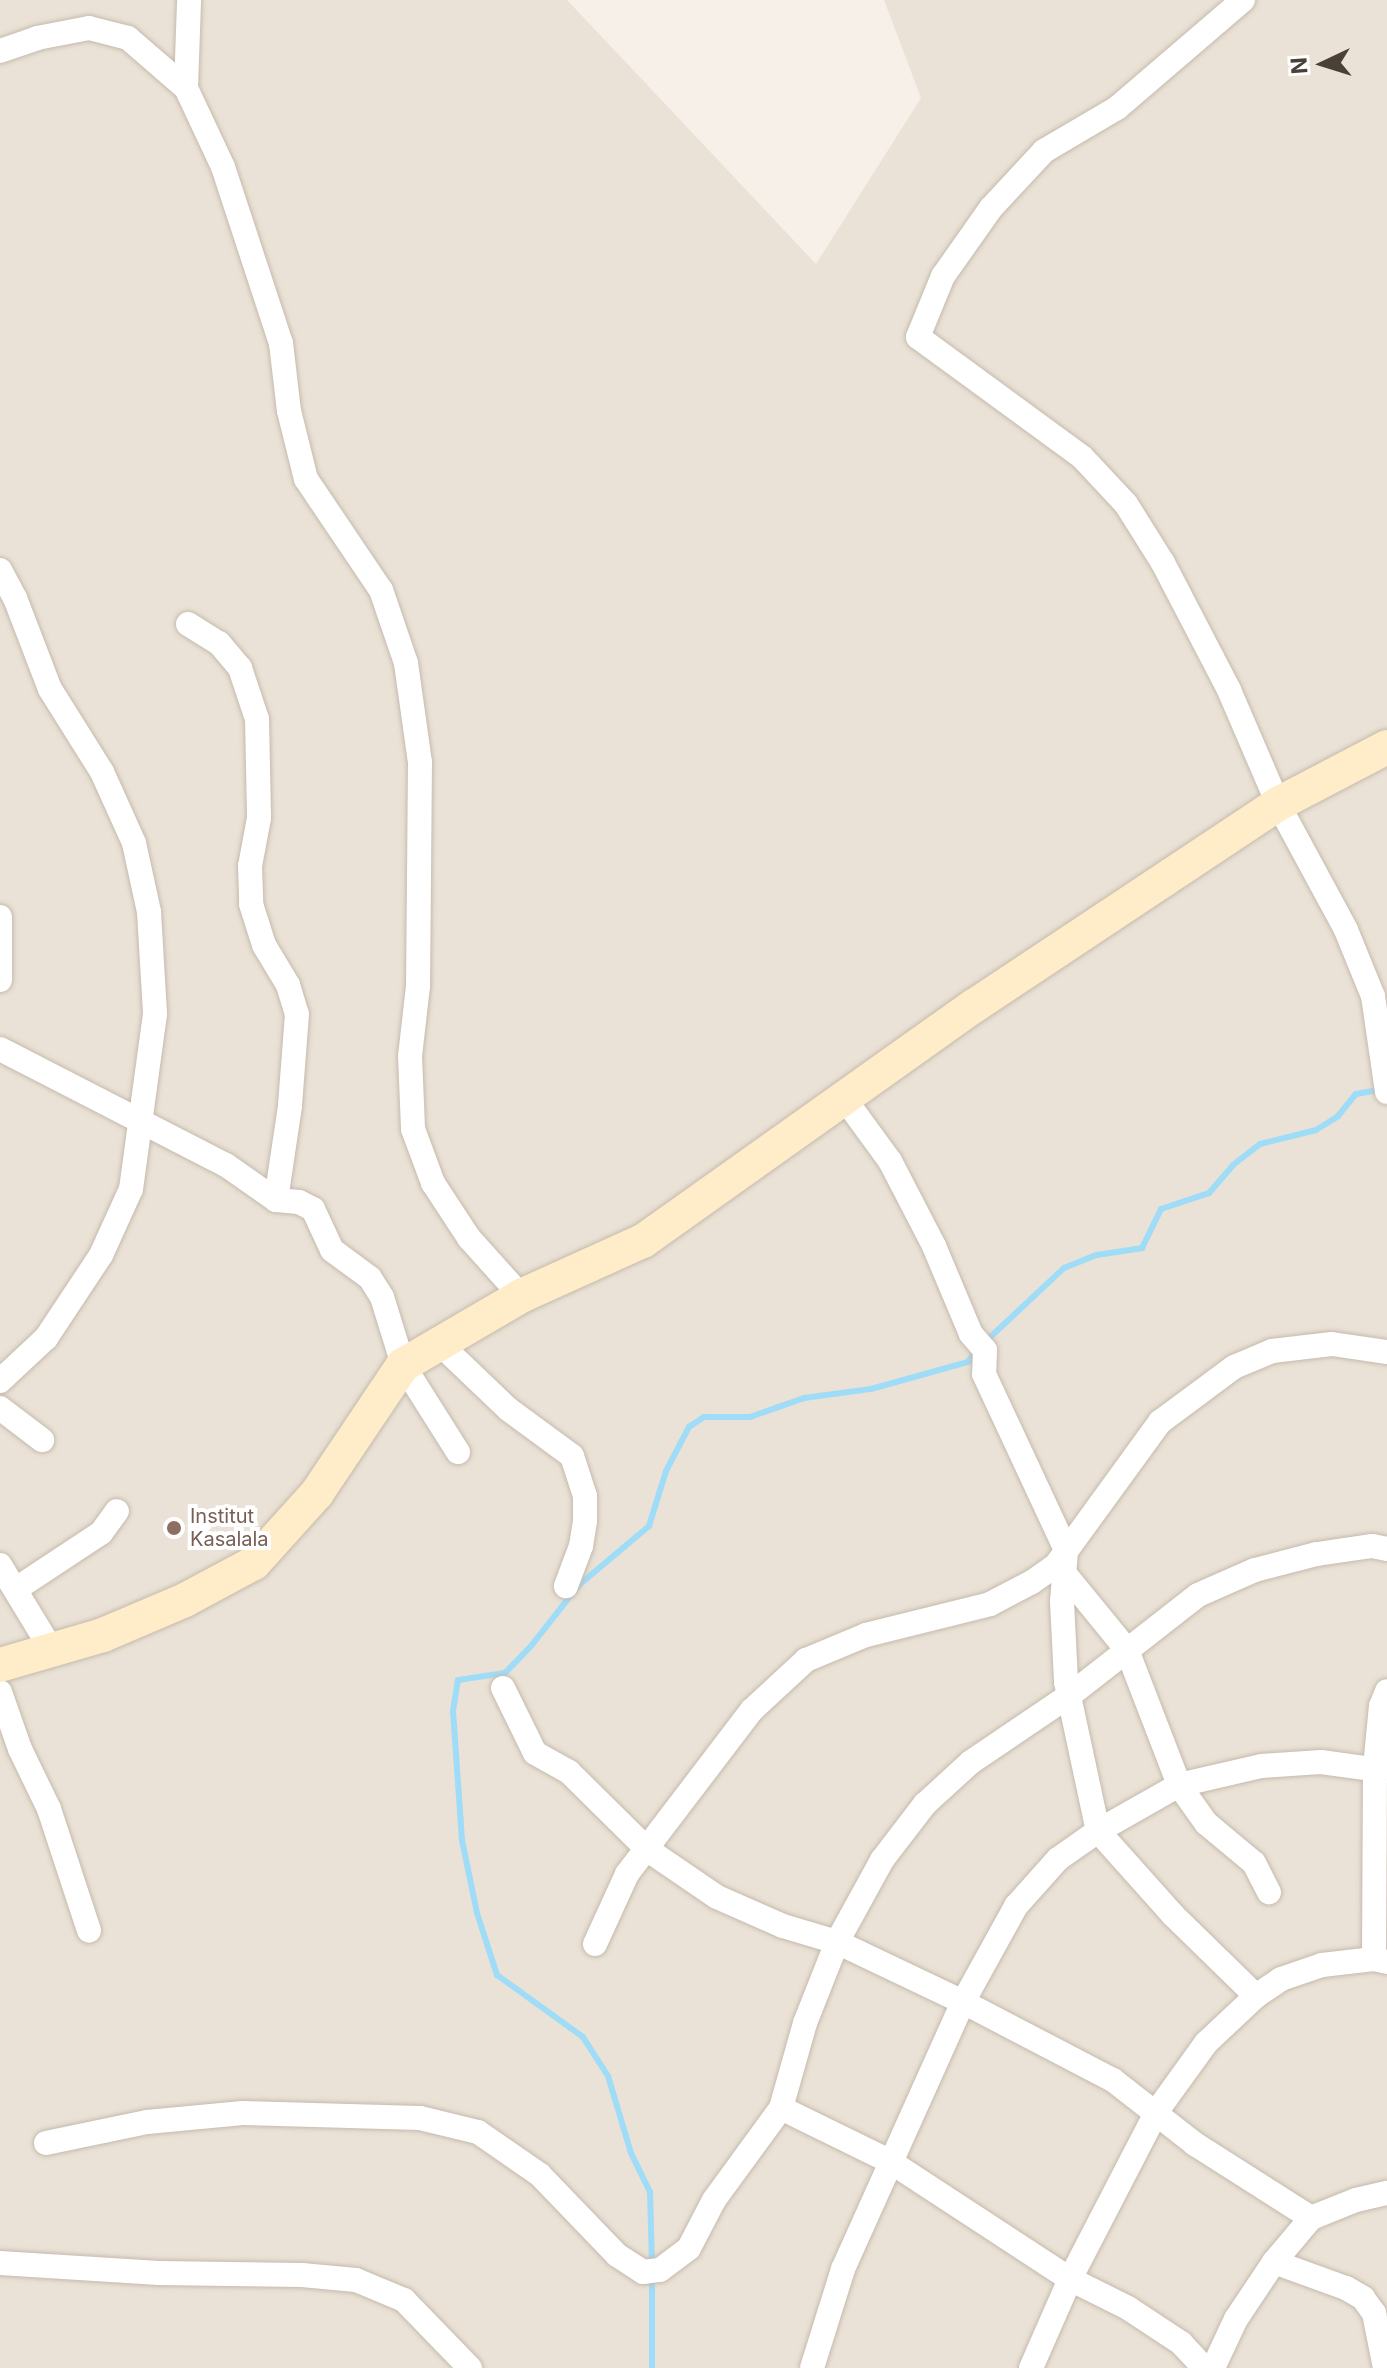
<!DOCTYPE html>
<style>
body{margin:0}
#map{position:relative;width:1387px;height:2368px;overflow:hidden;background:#f6f0e8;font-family:Inter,sans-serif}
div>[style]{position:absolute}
.residential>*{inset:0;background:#eae2d6}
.stream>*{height:6px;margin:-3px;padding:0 3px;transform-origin:3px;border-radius:3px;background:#9fdcf8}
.roads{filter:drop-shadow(0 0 2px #c5baad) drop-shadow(0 0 2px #c5baad)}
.street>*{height:24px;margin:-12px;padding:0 12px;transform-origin:12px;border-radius:12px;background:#fff}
.secondary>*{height:34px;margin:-17px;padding:0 17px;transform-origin:17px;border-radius:17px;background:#ffedc9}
.dots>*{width:22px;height:22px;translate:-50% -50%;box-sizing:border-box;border:4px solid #fff;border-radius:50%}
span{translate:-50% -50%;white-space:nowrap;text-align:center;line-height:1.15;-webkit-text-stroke:8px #fff;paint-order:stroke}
.education-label{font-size:20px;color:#785e54}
.left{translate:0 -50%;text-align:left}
.north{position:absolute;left:1283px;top:24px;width:80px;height:80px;-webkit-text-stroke:6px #fff;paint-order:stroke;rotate:266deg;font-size:22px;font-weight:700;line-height:32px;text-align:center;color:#4a4036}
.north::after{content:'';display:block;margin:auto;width:28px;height:36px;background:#4a4036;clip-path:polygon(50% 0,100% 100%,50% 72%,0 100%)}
</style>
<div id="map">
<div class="residential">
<div style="clip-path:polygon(0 0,567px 0,816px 264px,921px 98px,884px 0,1387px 0,1387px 2368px,0 2368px)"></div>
</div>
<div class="stream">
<div style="left:986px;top:1341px;width:107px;rotate:-43.1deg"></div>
<div style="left:1064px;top:1268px;width:35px;rotate:-22deg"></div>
<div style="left:1097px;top:1255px;width:46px;rotate:-8.8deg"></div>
<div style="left:1142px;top:1248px;width:43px;rotate:-64deg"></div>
<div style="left:1161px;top:1209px;width:51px;rotate:-18.4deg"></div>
<div style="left:1209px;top:1193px;width:37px;rotate:-49deg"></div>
<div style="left:1233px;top:1165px;width:34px;rotate:-38deg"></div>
<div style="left:1260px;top:1144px;width:58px;rotate:-14deg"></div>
<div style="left:1316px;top:1130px;width:26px;rotate:-32deg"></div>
<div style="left:1338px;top:1116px;width:28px;rotate:-51deg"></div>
<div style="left:1356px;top:1094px;width:23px;rotate:-10deg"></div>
<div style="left:652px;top:2264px;width:72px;rotate:-91.6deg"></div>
<div style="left:650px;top:2192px;width:43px;rotate:-116deg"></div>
<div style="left:631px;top:2153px;width:80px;rotate:-106.6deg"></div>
<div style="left:608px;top:2076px;width:46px;rotate:-122.7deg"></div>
<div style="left:583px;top:2037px;width:106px;rotate:-144.2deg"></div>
<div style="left:497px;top:1975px;width:65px;rotate:-107.9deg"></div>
<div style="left:477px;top:1913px;width:75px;rotate:-101.6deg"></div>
<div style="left:462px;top:1840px;width:129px;rotate:-94deg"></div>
<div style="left:453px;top:1711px;width:31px;rotate:-81deg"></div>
<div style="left:458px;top:1680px;width:48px;rotate:-8.5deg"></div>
<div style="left:505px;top:1673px;width:37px;rotate:-46deg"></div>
<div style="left:531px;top:1646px;width:78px;rotate:-51.8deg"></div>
<div style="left:579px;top:1585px;width:92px;rotate:-40.1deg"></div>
<div style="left:649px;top:1526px;width:58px;rotate:-72.8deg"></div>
<div style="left:666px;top:1471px;width:50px;rotate:-62.4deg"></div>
<div style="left:689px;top:1427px;width:18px;rotate:-34deg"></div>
<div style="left:704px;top:1417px;width:46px"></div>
<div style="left:750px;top:1417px;width:57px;rotate:-19.4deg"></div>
<div style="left:804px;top:1398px;width:68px;rotate:-7.7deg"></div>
<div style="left:871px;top:1389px;width:101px;rotate:-15.6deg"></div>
<div style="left:968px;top:1362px;width:12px;rotate:-55deg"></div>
<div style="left:652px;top:2368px;width:92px;rotate:-90deg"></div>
</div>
<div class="roads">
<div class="street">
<div style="left:1243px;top:0;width:166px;rotate:139.4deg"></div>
<div style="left:1117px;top:108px;width:85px;rotate:149.5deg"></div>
<div style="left:1044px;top:151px;width:78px;rotate:132.9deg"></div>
<div style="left:991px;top:208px;width:83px;rotate:125.2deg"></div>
<div style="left:943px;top:276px;width:66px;rotate:112.3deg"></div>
<div style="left:918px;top:337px;width:203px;rotate:36.2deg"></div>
<div style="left:1082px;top:457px;width:64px;rotate:46.9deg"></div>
<div style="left:1126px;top:504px;width:70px;rotate:57.9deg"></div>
<div style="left:1163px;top:563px;width:143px;rotate:62.5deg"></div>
<div style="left:1229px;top:690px;width:124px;rotate:66.7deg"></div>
<div style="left:1278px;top:804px;width:143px;rotate:61.6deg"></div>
<div style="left:1346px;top:930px;width:71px;rotate:67.8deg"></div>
<div style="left:1373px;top:996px;width:97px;rotate:81.7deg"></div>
<div style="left:0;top:51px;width:39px;rotate:-19deg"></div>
<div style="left:37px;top:38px;width:53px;rotate:-10.9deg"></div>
<div style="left:89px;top:28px;width:40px;rotate:14.4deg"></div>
<div style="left:128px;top:38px;width:77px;rotate:40.8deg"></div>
<div style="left:186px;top:88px;width:87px;rotate:64.9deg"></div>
<div style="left:223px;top:167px;width:185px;rotate:71.8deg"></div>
<div style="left:281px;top:343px;width:68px;rotate:83.3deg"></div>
<div style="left:289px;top:411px;width:70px;rotate:76deg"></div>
<div style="left:306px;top:479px;width:134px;rotate:56deg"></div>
<div style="left:381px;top:590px;width:77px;rotate:71.1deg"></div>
<div style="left:406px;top:663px;width:100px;rotate:82deg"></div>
<div style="left:420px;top:762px;width:224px;rotate:90.5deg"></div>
<div style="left:418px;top:986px;width:70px;rotate:96.5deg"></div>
<div style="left:410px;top:1056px;width:73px;rotate:87.6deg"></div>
<div style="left:413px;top:1129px;width:58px;rotate:69.7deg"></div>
<div style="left:433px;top:1183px;width:66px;rotate:56.8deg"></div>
<div style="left:469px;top:1238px;width:78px;rotate:48.1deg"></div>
<div style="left:186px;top:88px;width:88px;rotate:-88deg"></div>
<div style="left:0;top:570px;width:32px;rotate:62deg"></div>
<div style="left:15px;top:598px;width:97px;rotate:69deg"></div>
<div style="left:50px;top:689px;width:98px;rotate:57.9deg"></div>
<div style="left:102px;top:772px;width:78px;rotate:65.7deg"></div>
<div style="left:134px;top:843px;width:71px;rotate:77.7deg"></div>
<div style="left:149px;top:912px;width:102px;rotate:86.6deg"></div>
<div style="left:155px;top:1014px;width:177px;rotate:97.8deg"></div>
<div style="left:131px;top:1189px;width:72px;rotate:114.4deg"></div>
<div style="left:101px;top:1255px;width:100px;rotate:123.5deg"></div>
<div style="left:46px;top:1338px;width:63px;rotate:136.9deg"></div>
<div style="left:188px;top:624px;width:36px;rotate:32deg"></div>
<div style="left:219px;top:643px;width:33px;rotate:50deg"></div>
<div style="left:240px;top:668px;width:54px;rotate:71.6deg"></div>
<div style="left:257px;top:719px;width:99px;rotate:88.8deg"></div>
<div style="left:259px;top:818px;width:49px;rotate:100.6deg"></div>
<div style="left:250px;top:866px;width:38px;rotate:88deg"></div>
<div style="left:251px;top:904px;width:43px;rotate:72.4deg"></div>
<div style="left:264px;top:945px;width:47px;rotate:59deg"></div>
<div style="left:288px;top:985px;width:30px;rotate:73deg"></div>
<div style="left:297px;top:1014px;width:92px;rotate:94.4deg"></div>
<div style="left:290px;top:1106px;width:95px;rotate:98.5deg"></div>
<div style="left:0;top:917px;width:63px;rotate:90deg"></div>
<div style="left:0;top:1049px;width:254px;rotate:27.2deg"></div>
<div style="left:226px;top:1165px;width:61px;rotate:35deg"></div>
<div style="left:276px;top:1200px;width:23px;rotate:5deg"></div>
<div style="left:299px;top:1202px;width:16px;rotate:27deg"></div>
<div style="left:313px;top:1209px;width:45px;rotate:65.1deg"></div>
<div style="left:332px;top:1250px;width:47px;rotate:36.4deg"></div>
<div style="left:370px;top:1278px;width:22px;rotate:58deg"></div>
<div style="left:382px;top:1297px;width:71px;rotate:72.8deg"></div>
<div style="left:403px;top:1365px;width:103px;rotate:57.7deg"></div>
<div style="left:844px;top:1098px;width:78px;rotate:53.9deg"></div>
<div style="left:890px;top:1161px;width:96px;rotate:62.6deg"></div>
<div style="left:934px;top:1246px;width:95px;rotate:67.2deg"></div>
<div style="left:971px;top:1334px;width:21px;rotate:49deg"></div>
<div style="left:985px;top:1350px;width:24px;rotate:92deg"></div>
<div style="left:984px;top:1374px;width:194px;rotate:65deg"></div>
<div style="left:1066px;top:1550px;width:52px;rotate:94.4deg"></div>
<div style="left:1062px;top:1602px;width:80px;rotate:87.1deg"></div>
<div style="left:1066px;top:1682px;width:152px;rotate:77.9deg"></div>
<div style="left:1098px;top:1831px;width:113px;rotate:48.2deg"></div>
<div style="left:1173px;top:1915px;width:116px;rotate:44.3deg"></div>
<div style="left:440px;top:1344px;width:94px;rotate:43.7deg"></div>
<div style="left:508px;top:1409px;width:79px;rotate:36.3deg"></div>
<div style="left:572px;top:1456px;width:42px;rotate:72deg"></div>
<div style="left:585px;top:1496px;width:25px;rotate:90deg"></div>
<div style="left:585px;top:1521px;width:25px;rotate:99deg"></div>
<div style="left:581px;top:1546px;width:43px;rotate:110.6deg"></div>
<div style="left:0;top:1408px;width:53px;rotate:37.3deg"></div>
<div style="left:0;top:1565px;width:98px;rotate:58.7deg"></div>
<div style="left:1065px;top:1574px;width:98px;rotate:50.8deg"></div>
<div style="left:1127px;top:1650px;width:145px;rotate:68.9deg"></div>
<div style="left:1179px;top:1785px;width:47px;rotate:54.6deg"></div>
<div style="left:1206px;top:1823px;width:62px;rotate:39.8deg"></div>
<div style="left:1254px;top:1863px;width:33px;rotate:63deg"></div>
<div style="left:16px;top:1589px;width:102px;rotate:-33.4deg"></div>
<div style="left:101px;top:1533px;width:27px;rotate:-54deg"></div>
<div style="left:503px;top:1688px;width:72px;rotate:63.8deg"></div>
<div style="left:535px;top:1753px;width:39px;rotate:29deg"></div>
<div style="left:569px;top:1772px;width:111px;rotate:44.6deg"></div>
<div style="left:648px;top:1850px;width:83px;rotate:34.3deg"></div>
<div style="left:717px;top:1897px;width:72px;rotate:23.7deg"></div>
<div style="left:783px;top:1926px;width:56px;rotate:16.5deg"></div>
<div style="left:837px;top:1942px;width:140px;rotate:25.5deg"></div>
<div style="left:963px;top:2002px;width:169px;rotate:27.5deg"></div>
<div style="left:1113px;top:2080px;width:104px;rotate:38deg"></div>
<div style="left:1195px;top:2144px;width:138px;rotate:32.5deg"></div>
<div style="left:0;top:1692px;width:60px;rotate:70.7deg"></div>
<div style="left:20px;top:1749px;width:67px;rotate:64.2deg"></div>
<div style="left:49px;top:1809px;width:128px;rotate:71.8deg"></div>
<div style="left:595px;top:1944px;width:77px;rotate:-65.4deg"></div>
<div style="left:627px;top:1874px;width:206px;rotate:-52.7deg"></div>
<div style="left:752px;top:1710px;width:74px;rotate:-42.8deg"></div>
<div style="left:806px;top:1660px;width:65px;rotate:-22.6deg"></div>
<div style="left:866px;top:1635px;width:128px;rotate:-14deg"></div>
<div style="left:990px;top:1604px;width:47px;rotate:-27.6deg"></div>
<div style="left:1032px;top:1582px;width:29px;rotate:-35deg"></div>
<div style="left:1056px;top:1565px;width:177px;rotate:-54deg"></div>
<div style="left:1160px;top:1422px;width:92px;rotate:-36.6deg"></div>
<div style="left:1234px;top:1367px;width:41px;rotate:-22.8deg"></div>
<div style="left:1272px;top:1351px;width:60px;rotate:-6.7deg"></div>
<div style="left:1332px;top:1344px;width:56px;rotate:8.3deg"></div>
<div style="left:1374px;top:1959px;width:192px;rotate:-89.7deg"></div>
<div style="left:1375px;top:1767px;width:61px;rotate:-84.4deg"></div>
<div style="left:1381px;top:1706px;width:16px;rotate:-68deg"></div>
<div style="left:781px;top:2108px;width:123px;rotate:26.1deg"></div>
<div style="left:891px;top:2162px;width:214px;rotate:33.2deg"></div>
<div style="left:1070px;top:2279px;width:65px;rotate:26.6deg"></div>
<div style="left:1128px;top:2308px;width:64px;rotate:33.4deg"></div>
<div style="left:1181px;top:2343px;width:34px;rotate:47deg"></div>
<div style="left:46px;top:2143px;width:103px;rotate:-11.7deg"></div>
<div style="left:147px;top:2122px;width:96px;rotate:-5.4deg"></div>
<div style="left:243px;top:2113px;width:177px;rotate:1.6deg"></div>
<div style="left:420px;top:2118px;width:60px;rotate:13.6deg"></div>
<div style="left:478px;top:2132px;width:75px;rotate:34.7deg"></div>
<div style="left:540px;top:2175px;width:111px;rotate:46.1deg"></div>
<div style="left:617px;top:2255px;width:31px;rotate:33deg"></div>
<div style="left:643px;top:2272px;width:17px;rotate:-7deg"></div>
<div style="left:660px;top:2270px;width:36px;rotate:-37deg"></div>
<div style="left:689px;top:2248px;width:54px;rotate:-62.5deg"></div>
<div style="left:714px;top:2200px;width:114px;rotate:-53.9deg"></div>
<div style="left:781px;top:2108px;width:88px;rotate:-74.2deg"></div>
<div style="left:805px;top:2023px;width:87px;rotate:-68.4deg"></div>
<div style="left:837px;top:1942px;width:94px;rotate:-61.2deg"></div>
<div style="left:882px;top:1860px;width:71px;rotate:-52.5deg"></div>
<div style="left:925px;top:1804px;width:62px;rotate:-42.4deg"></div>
<div style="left:971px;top:1762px;width:120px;rotate:-34.1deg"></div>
<div style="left:1070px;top:1695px;width:162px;rotate:-38deg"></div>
<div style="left:1198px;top:1595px;width:62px;rotate:-23.7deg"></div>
<div style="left:1255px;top:1570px;width:64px;rotate:-14.5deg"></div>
<div style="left:1317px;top:1554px;width:56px;rotate:-8.3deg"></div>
<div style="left:1372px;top:1546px;width:15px;rotate:11deg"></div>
<div style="left:1274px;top:2262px;width:77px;rotate:19.9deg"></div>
<div style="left:1346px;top:2288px;width:20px;rotate:30deg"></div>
<div style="left:1363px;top:2298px;width:19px;rotate:54deg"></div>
<div style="left:1374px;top:2313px;width:56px;rotate:78.7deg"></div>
<div style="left:0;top:2263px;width:159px;rotate:3.6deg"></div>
<div style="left:159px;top:2273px;width:143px;rotate:0.8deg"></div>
<div style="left:302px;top:2275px;width:54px;rotate:5.3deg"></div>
<div style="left:356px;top:2280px;width:52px;rotate:22.6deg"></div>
<div style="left:404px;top:2300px;width:95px;rotate:45.9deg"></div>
<div style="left:812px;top:2368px;width:104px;rotate:-72.6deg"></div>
<div style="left:843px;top:2269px;width:293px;rotate:-65.8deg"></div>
<div style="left:963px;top:2002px;width:110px;rotate:-61.1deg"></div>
<div style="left:1016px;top:1906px;width:63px;rotate:-48.2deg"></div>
<div style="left:1058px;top:1859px;width:49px;rotate:-35deg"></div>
<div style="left:1098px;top:1831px;width:93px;rotate:-29.6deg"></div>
<div style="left:1179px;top:1785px;width:84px;rotate:-13deg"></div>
<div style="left:1261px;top:1766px;width:60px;rotate:-3.8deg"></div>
<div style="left:1321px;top:1762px;width:67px;rotate:7.8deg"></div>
<div style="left:1031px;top:2368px;width:97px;rotate:-66.3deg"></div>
<div style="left:1070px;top:2279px;width:189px;rotate:-62.6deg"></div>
<div style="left:1157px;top:2111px;width:84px;rotate:-54.2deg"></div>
<div style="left:1206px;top:2043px;width:69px;rotate:-43.2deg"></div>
<div style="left:1256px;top:1996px;width:30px;rotate:-34deg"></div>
<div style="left:1281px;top:1979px;width:43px;rotate:-18.9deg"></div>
<div style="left:1322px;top:1965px;width:52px;rotate:-6.6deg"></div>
<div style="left:1374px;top:1959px;width:13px;rotate:13deg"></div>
<div style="left:1213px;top:2368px;width:54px;rotate:-64.9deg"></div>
<div style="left:1236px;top:2319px;width:69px;rotate:-56.3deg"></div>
<div style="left:1274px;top:2262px;width:57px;rotate:-49.9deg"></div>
<div style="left:1311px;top:2218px;width:48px;rotate:-21.8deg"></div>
<div style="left:1356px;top:2200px;width:32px;rotate:-13deg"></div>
</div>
<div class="secondary">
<div style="left:0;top:1665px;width:107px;rotate:-16.2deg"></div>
<div style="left:103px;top:1635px;width:89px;rotate:-23.1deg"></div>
<div style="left:185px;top:1600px;width:78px;rotate:-28.2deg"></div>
<div style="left:254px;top:1563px;width:94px;rotate:-48deg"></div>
<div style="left:317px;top:1493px;width:154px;rotate:-56.1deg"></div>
<div style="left:403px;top:1365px;width:137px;rotate:-30.3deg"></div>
<div style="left:521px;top:1296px;width:134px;rotate:-24.3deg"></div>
<div style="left:643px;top:1241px;width:406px;rotate:-35.4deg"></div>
<div style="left:974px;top:1006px;width:365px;rotate:-33.6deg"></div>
<div style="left:1278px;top:804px;width:123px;rotate:-27.6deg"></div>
</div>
</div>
<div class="dots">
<div style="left:174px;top:1528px;background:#8d6e63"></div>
</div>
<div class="education-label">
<span class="left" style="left:190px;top:1528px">Institut<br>Kasalala</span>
</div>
<div class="north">N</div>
</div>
